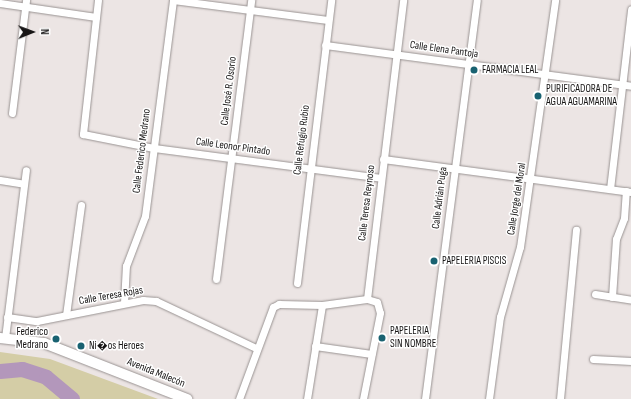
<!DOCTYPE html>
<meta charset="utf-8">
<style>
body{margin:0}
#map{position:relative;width:631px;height:399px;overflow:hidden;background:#ece5e4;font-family:"Sofia Sans Condensed",sans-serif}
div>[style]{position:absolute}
.green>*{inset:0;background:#d4cda6}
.river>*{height:15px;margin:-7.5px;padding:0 7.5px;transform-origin:7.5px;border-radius:7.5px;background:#b397bb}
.roads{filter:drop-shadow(0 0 1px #999392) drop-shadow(0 0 1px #999392)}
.street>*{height:7px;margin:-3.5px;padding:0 3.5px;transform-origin:3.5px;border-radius:3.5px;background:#fff}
.secondary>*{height:10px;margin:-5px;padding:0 5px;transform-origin:5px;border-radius:5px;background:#fff}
.dots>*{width:11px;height:11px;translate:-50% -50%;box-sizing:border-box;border:2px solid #fff;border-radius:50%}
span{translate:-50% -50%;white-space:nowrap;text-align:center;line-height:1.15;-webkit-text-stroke:3px #fff;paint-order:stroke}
.street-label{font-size:11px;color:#171515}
.poi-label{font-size:11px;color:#171515}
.left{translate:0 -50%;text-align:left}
.right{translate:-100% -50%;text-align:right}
.north{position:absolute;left:12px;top:12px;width:40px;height:40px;-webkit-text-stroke:3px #fff;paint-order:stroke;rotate:89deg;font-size:11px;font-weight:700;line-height:16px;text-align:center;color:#171515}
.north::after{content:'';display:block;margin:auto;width:14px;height:18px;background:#171515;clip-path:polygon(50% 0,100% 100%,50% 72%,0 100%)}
</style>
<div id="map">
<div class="green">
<div style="clip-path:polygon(0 352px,50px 359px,158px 399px,0 399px)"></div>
</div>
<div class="river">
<div style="left:0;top:371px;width:22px;rotate:-5deg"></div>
<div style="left:22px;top:369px;width:25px;rotate:18deg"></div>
<div style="left:46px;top:377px;width:34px;rotate:40deg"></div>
</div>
<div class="roads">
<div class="street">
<div style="left:98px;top:0;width:135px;rotate:96.4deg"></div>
<div style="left:83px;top:134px;width:72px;rotate:11.2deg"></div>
<div style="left:154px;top:148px;width:229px;rotate:7.5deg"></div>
<div style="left:173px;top:0;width:156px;rotate:7.4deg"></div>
<div style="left:0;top:3px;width:97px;rotate:8.3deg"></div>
<div style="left:325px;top:45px;width:309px;rotate:7.6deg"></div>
<div style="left:12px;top:113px;width:114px;rotate:-82.9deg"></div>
<div style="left:383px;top:159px;width:250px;rotate:7.6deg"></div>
<div style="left:0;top:180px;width:24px;rotate:9deg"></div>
<div style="left:610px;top:189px;width:181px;rotate:-83.3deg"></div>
<div style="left:216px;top:279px;width:281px;rotate:-82.8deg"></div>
<div style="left:297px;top:283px;width:285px;rotate:-83.1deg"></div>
<div style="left:595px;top:294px;width:36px;rotate:9deg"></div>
<div style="left:612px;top:297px;width:58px;rotate:-86.1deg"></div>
<div style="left:616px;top:239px;width:22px;rotate:-69deg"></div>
<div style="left:624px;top:218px;width:27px;rotate:-86deg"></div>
<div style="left:367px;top:299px;width:301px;rotate:-83.1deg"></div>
<div style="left:124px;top:303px;width:37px;rotate:-87deg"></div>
<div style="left:126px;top:266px;width:53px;rotate:-69.2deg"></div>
<div style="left:145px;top:216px;width:218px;rotate:-82.6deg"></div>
<div style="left:66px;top:315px;width:111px;rotate:-82.2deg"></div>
<div style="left:7px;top:317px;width:30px;rotate:8deg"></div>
<div style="left:37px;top:321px;width:108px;rotate:-11.2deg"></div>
<div style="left:143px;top:300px;width:13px;rotate:4deg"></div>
<div style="left:156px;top:301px;width:110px;rotate:25.2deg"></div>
<div style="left:5px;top:338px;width:169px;rotate:-82.9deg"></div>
<div style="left:315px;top:346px;width:57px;rotate:8.1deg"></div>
<div style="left:593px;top:359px;width:38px;rotate:3deg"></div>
<div style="left:239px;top:399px;width:98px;rotate:-69.7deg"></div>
<div style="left:273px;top:307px;width:7px;rotate:-27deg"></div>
<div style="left:279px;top:304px;width:43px;rotate:1.3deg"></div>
<div style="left:322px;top:305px;width:45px;rotate:-7.6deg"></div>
<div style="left:367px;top:299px;width:10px;rotate:17deg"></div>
<div style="left:377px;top:302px;width:11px;rotate:75deg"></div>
<div style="left:380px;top:313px;width:88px;rotate:101.2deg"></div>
<div style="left:307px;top:399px;width:95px;rotate:-80.9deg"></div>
<div style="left:425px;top:399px;width:402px;rotate:-82.6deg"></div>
<div style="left:489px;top:399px;width:83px;rotate:-82.4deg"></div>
<div style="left:500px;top:317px;width:73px;rotate:-74.1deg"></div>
<div style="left:520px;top:247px;width:249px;rotate:-81.9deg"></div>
<div style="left:560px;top:399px;width:170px;rotate:-84.6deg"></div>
</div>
<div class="secondary">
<div style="left:0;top:338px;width:44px;rotate:6.5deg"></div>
<div style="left:44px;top:343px;width:154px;rotate:21.4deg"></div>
</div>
</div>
<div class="dots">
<div style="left:474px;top:70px;background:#196271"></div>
<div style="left:538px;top:96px;background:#196271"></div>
<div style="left:434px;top:261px;background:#196271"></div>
<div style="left:382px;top:338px;background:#196271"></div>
<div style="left:56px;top:339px;background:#196271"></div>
<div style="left:81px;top:346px;background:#196271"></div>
</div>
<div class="street-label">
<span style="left:444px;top:50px;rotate:8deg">Calle Elena Pantoja</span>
<span style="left:229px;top:91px;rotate:-83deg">Calle José R. Osorio</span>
<span style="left:302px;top:140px;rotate:-83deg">Calle Refugio Rubio</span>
<span style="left:233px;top:147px;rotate:8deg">Calle Leonor Pintado</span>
<span style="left:142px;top:151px;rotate:-83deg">Calle Federico Medrano</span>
<span style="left:440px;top:198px;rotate:-83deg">Calle Adrián Puga</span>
<span style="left:517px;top:199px;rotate:-81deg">Calle Jorge del Moral</span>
<span style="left:367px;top:203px;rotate:-83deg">Calle Teresa Reynoso</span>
<span style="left:111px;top:296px;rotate:-10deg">Calle Teresa Rojas</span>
<span style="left:156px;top:373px;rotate:22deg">Avenida Malecón</span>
</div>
<div class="poi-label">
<span class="left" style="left:482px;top:70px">FARMACIA LEAL</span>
<span class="left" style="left:546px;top:96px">PURIFICADORA DE<br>AGUA AGUAMARINA</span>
<span class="left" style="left:442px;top:261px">PAPELERIA PISCIS</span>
<span class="left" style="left:390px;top:338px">PAPELERIA<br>SIN NOMBRE</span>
<span class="right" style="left:48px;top:339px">Federico<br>Medrano</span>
<span class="left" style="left:89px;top:346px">Ni�os Heroes</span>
</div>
<div class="north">N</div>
</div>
